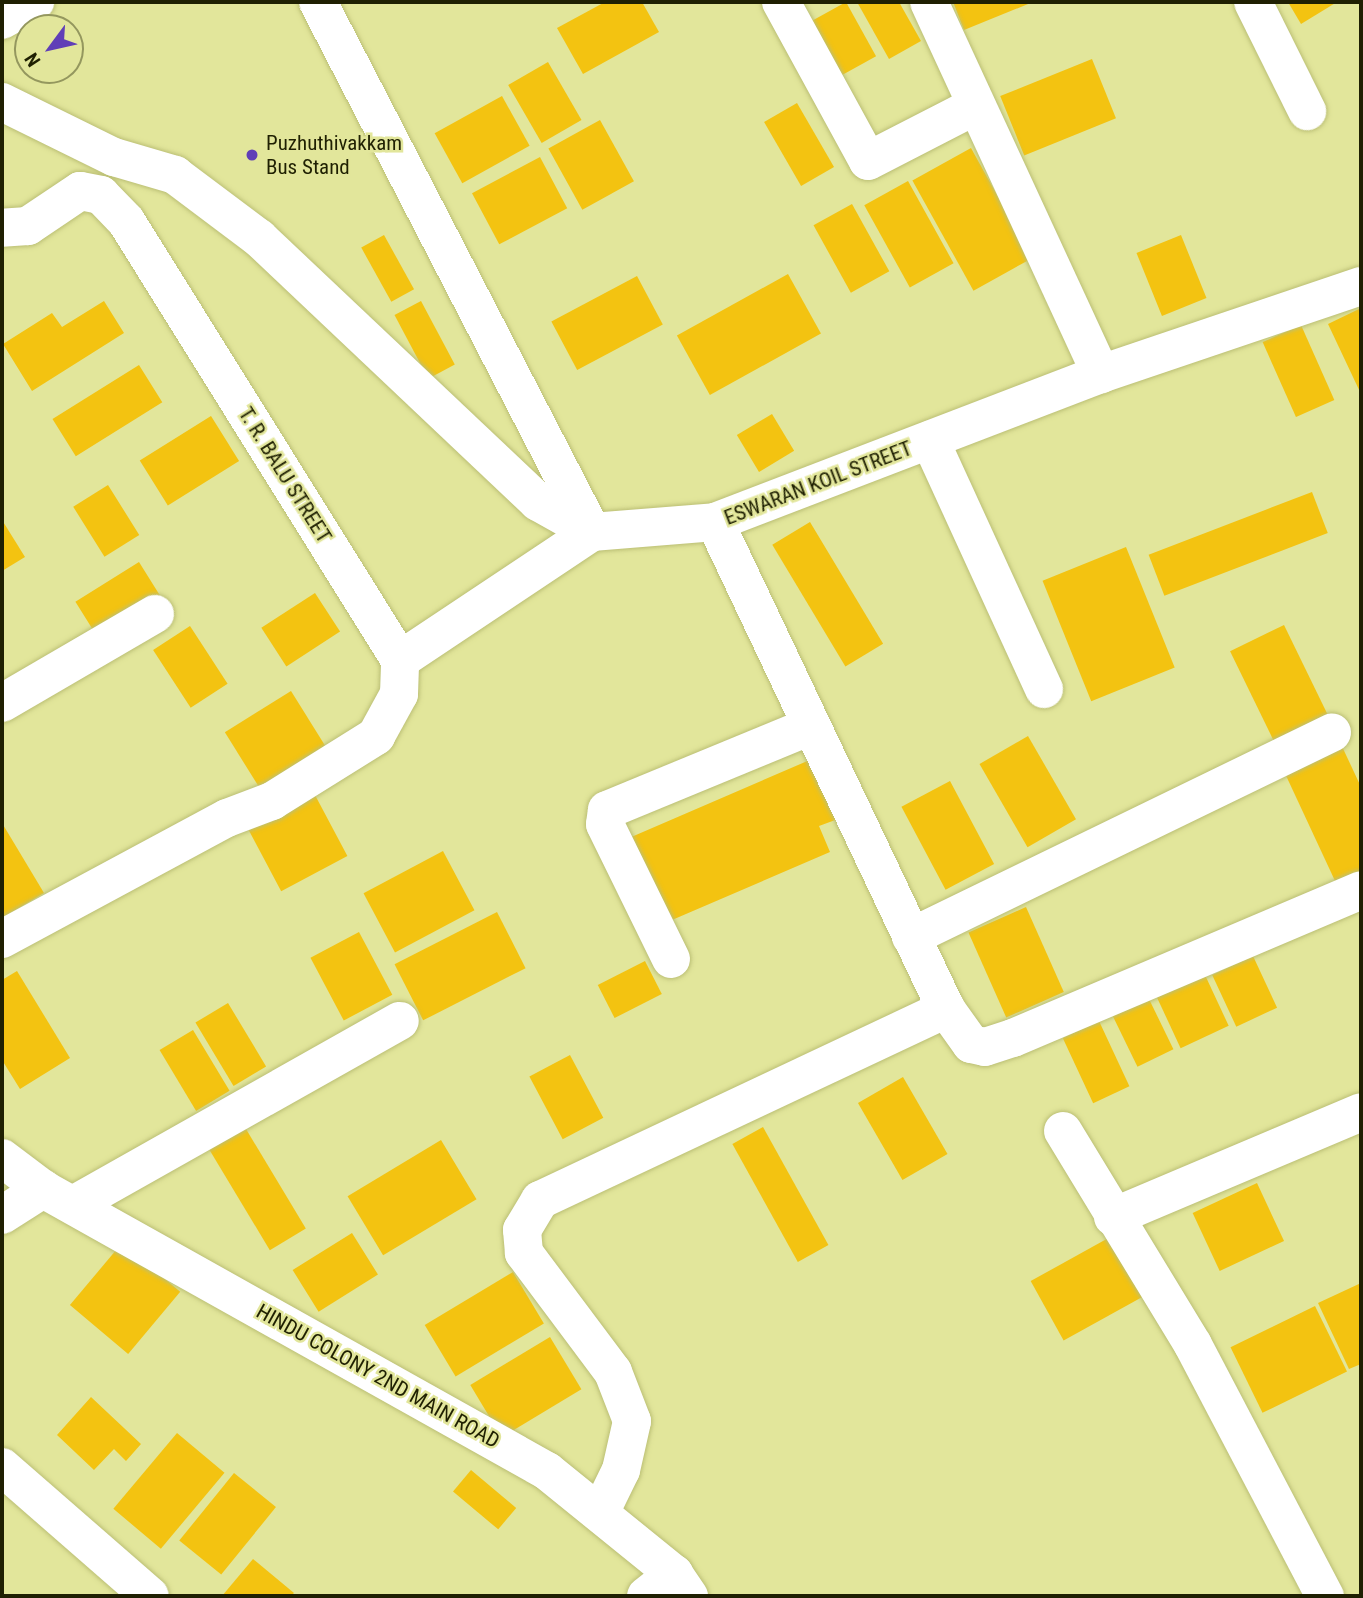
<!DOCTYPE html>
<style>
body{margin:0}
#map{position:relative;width:1363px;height:1598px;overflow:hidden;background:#e2e69b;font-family:"Roboto Condensed",sans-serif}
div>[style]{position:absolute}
.building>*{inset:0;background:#f3c311;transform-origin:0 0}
.roads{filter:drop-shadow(0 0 2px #bbbf75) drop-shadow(0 0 2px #bbbf75)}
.minor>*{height:38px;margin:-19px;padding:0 19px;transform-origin:19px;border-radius:19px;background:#fff}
.dots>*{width:19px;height:19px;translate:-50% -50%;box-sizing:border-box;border:4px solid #e2e69b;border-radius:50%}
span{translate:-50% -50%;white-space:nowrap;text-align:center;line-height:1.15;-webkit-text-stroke:5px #e2e69b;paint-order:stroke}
.poi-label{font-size:21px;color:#1f2002}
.left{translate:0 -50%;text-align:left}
.street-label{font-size:21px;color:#1f2002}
.frame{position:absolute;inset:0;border:4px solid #1f2002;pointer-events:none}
.north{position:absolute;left:14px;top:14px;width:70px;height:70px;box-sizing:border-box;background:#e2e69b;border:2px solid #94975e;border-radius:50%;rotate:237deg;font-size:19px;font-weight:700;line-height:28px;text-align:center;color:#1f2002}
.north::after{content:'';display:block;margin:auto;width:24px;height:32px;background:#603fb7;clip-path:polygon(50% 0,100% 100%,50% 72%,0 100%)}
</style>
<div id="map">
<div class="building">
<div style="clip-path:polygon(605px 2px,642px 2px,659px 32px,583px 74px,557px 28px)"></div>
<div style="left:846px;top:2px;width:62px;height:46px;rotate:61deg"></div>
<div style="clip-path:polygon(857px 2px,899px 2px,921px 41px,889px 59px)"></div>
<div style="clip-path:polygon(953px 2px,1033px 2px,964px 30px)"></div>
<div style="clip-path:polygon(1288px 2px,1337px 2px,1301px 24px)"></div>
<div style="left:1092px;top:59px;width:64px;height:99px;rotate:68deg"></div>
<div style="left:548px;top:62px;width:67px;height:46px;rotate:60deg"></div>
<div style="left:502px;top:96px;width:57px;height:77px;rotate:61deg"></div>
<div style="left:797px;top:103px;width:74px;height:38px;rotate:60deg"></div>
<div style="left:600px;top:120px;width:70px;height:59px;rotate:61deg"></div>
<div style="left:971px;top:148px;width:126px;height:67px;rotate:61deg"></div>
<div style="left:540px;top:157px;width:58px;height:77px;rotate:62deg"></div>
<div style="left:908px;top:181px;width:94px;height:50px;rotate:61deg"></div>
<div style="left:852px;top:204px;width:77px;height:44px;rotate:61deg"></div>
<div style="left:384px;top:235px;width:62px;height:26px;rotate:61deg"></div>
<div style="left:1181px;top:235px;width:68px;height:48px;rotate:68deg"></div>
<div style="left:788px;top:274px;width:68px;height:127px;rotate:61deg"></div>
<div style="left:637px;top:276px;width:55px;height:97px;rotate:62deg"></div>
<div style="clip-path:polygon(104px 301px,124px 333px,32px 391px,3px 344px,52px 313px,62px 327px)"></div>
<div style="left:421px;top:301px;width:72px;height:30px;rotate:62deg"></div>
<div style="clip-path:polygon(1361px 308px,1361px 394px,1328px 324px)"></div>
<div style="left:1301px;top:325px;width:82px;height:42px;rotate:66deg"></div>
<div style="left:139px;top:365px;width:44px;height:102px;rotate:58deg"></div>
<div style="left:772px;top:414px;width:43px;height:41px;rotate:59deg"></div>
<div style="left:211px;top:416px;width:53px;height:84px;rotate:58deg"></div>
<div style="left:108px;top:485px;width:59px;height:41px;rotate:58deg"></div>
<div style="left:1312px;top:492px;width:44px;height:175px;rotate:69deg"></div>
<div style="clip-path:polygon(2px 520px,25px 557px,2px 571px)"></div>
<div style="left:810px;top:522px;width:142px;height:44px;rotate:59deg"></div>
<div style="left:1126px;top:547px;width:130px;height:90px;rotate:68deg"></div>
<div style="left:139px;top:562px;width:44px;height:75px;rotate:58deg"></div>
<div style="left:315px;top:593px;width:46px;height:64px;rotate:57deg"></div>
<div style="left:1284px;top:625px;width:102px;height:60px;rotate:64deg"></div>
<div style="left:190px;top:626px;width:69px;height:44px;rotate:57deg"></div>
<div style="left:291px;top:691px;width:78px;height:78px;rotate:58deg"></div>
<div style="left:1028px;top:736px;width:96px;height:56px;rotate:60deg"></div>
<div style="clip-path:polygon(1339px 740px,1361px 787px,1361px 871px,1336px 883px,1282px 767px)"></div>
<div style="clip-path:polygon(812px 759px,838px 819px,819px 826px,830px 852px,665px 923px,629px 838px)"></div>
<div style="left:950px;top:781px;width:94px;height:55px;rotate:62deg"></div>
<div style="left:315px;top:795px;width:69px;height:75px;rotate:62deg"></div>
<div style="clip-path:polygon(2px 823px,44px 893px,2px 918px)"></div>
<div style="left:443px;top:851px;width:67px;height:90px;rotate:62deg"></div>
<div style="left:1026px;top:907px;width:93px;height:63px;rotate:66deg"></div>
<div style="left:497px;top:912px;width:63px;height:115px;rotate:63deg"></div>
<div style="left:359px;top:932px;width:71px;height:55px;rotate:62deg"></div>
<div style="left:1253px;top:956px;width:57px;height:45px;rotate:65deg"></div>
<div style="left:645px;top:961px;width:37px;height:53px;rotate:63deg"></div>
<div style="clip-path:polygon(17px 971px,70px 1058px,20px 1089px,2px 1060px,2px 980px)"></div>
<div style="left:1205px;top:975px;width:56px;height:53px;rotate:65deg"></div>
<div style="left:1148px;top:997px;width:58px;height:40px;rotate:64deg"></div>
<div style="left:228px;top:1003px;width:74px;height:38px;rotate:59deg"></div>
<div style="left:1099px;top:1021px;width:72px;height:40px;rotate:65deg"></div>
<div style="left:193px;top:1030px;width:71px;height:39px;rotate:59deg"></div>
<div style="left:570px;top:1055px;width:71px;height:46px;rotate:62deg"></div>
<div style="left:903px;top:1077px;width:89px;height:52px;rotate:60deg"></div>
<div style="left:243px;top:1124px;width:122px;height:42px;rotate:59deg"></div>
<div style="left:763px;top:1127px;width:135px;height:35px;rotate:61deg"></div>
<div style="left:441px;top:1140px;width:69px;height:109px;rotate:59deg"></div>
<div style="left:1257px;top:1183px;width:64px;height:71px;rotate:65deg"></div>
<div style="left:352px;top:1233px;width:49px;height:70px;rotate:58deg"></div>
<div style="left:1112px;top:1236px;width:68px;height:93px;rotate:61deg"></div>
<div style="left:122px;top:1243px;width:76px;height:81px;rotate:40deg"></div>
<div style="left:513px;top:1272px;width:60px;height:103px;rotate:59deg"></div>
<div style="clip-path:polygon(1361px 1283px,1361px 1364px,1349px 1369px,1318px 1303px)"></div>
<div style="left:1315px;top:1306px;width:73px;height:94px;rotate:64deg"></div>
<div style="left:550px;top:1337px;width:61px;height:93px;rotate:59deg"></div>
<div style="clip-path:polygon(91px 1397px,141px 1444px,126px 1461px,114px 1449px,94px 1470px,57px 1435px)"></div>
<div style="left:177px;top:1433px;width:62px;height:99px;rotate:40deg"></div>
<div style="left:471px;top:1470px;width:59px;height:28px;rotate:40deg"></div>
<div style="left:234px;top:1473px;width:54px;height:87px;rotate:39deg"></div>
<div style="clip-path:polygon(253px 1559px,294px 1593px,291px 1596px,222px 1596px)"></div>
</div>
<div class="roads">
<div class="minor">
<div style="left:318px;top:2px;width:597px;rotate:62.66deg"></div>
<div style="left:592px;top:532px;width:123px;rotate:-4.6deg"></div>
<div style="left:715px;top:522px;width:413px;rotate:-21deg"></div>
<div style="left:1101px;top:374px;width:274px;rotate:-18.7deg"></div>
<div style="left:781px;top:2px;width:181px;rotate:61.3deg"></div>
<div style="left:868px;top:161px;width:120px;rotate:-27.2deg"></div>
<div style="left:929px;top:2px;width:410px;rotate:65.2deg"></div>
<div style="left:1253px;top:2px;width:122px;rotate:63.6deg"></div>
<div style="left:2px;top:20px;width:38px;rotate:-29deg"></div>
<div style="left:2px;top:102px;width:125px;rotate:26.2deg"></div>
<div style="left:114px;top:157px;width:64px;rotate:16.4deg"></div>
<div style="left:175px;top:175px;width:105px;rotate:36.9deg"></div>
<div style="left:259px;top:238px;width:384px;rotate:43.4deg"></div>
<div style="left:538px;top:502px;width:62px;rotate:29.1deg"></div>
<div style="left:592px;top:532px;width:231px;rotate:146.3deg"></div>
<div style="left:400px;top:660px;width:517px;rotate:-121.97deg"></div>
<div style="left:126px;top:221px;width:36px;rotate:-134deg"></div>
<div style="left:101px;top:195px;width:21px;rotate:-169deg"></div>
<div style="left:80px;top:191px;width:63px;rotate:146.1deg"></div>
<div style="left:28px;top:226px;width:26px;rotate:176deg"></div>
<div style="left:930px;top:440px;width:274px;rotate:65.4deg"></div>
<div style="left:715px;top:522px;width:539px;rotate:64.62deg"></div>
<div style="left:946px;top:1009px;width:43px;rotate:54.5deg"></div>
<div style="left:971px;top:1044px;width:14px;rotate:12deg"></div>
<div style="left:985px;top:1047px;width:29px;rotate:-18deg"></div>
<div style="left:1013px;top:1038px;width:378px;rotate:-23deg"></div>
<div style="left:2px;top:703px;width:177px;rotate:-30.2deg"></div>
<div style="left:911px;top:937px;width:468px;rotate:-25.9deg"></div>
<div style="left:2px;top:939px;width:255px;rotate:-28.3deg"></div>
<div style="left:227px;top:818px;width:48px;rotate:-20.7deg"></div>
<div style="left:272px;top:801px;width:123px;rotate:-32deg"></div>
<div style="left:376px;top:736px;width:48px;rotate:-61.3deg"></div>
<div style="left:399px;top:694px;width:34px;rotate:-88deg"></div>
<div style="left:671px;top:959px;width:150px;rotate:-116.1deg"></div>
<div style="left:605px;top:824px;width:14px;rotate:-82deg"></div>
<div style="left:607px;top:810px;width:221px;rotate:-22.4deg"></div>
<div style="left:1063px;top:1131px;width:250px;rotate:58.7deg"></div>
<div style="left:1193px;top:1345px;width:284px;rotate:62.3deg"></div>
<div style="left:2px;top:1158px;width:51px;rotate:37.1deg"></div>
<div style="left:43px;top:1189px;width:578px;rotate:29.23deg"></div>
<div style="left:547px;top:1471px;width:164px;rotate:39deg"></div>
<div style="left:674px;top:1574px;width:27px;rotate:56deg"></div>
<div style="left:73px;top:1205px;width:375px;rotate:-29.4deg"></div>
<div style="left:2px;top:1215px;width:49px;rotate:-32.4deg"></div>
<div style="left:1113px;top:1217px;width:269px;rotate:-22.9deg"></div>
<div style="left:2px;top:1467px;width:196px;rotate:41.1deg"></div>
<div style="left:600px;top:1513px;width:48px;rotate:-64deg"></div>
<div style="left:621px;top:1470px;width:50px;rotate:-77.3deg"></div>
<div style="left:632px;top:1421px;width:53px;rotate:-111.2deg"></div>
<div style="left:613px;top:1372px;width:149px;rotate:-126.8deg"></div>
<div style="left:524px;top:1253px;width:23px;rotate:-95deg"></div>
<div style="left:522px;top:1230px;width:35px;rotate:-59deg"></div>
<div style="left:540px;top:1200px;width:449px;rotate:-25.2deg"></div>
<div style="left:646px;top:1596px;width:36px;rotate:-38deg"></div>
</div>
</div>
<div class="dots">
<div style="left:252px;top:155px;background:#603fb7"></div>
</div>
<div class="poi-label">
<span class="left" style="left:266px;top:155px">Puzhuthivakkam<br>Bus Stand</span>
</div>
<div class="street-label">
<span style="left:285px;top:475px;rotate:58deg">T. R. BALU STREET</span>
<span style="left:818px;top:483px;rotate:-21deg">ESWARAN KOIL STREET</span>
<span style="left:378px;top:1376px;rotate:29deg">HINDU COLONY 2ND MAIN ROAD</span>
</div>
<div class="frame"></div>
<div class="north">N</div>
</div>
